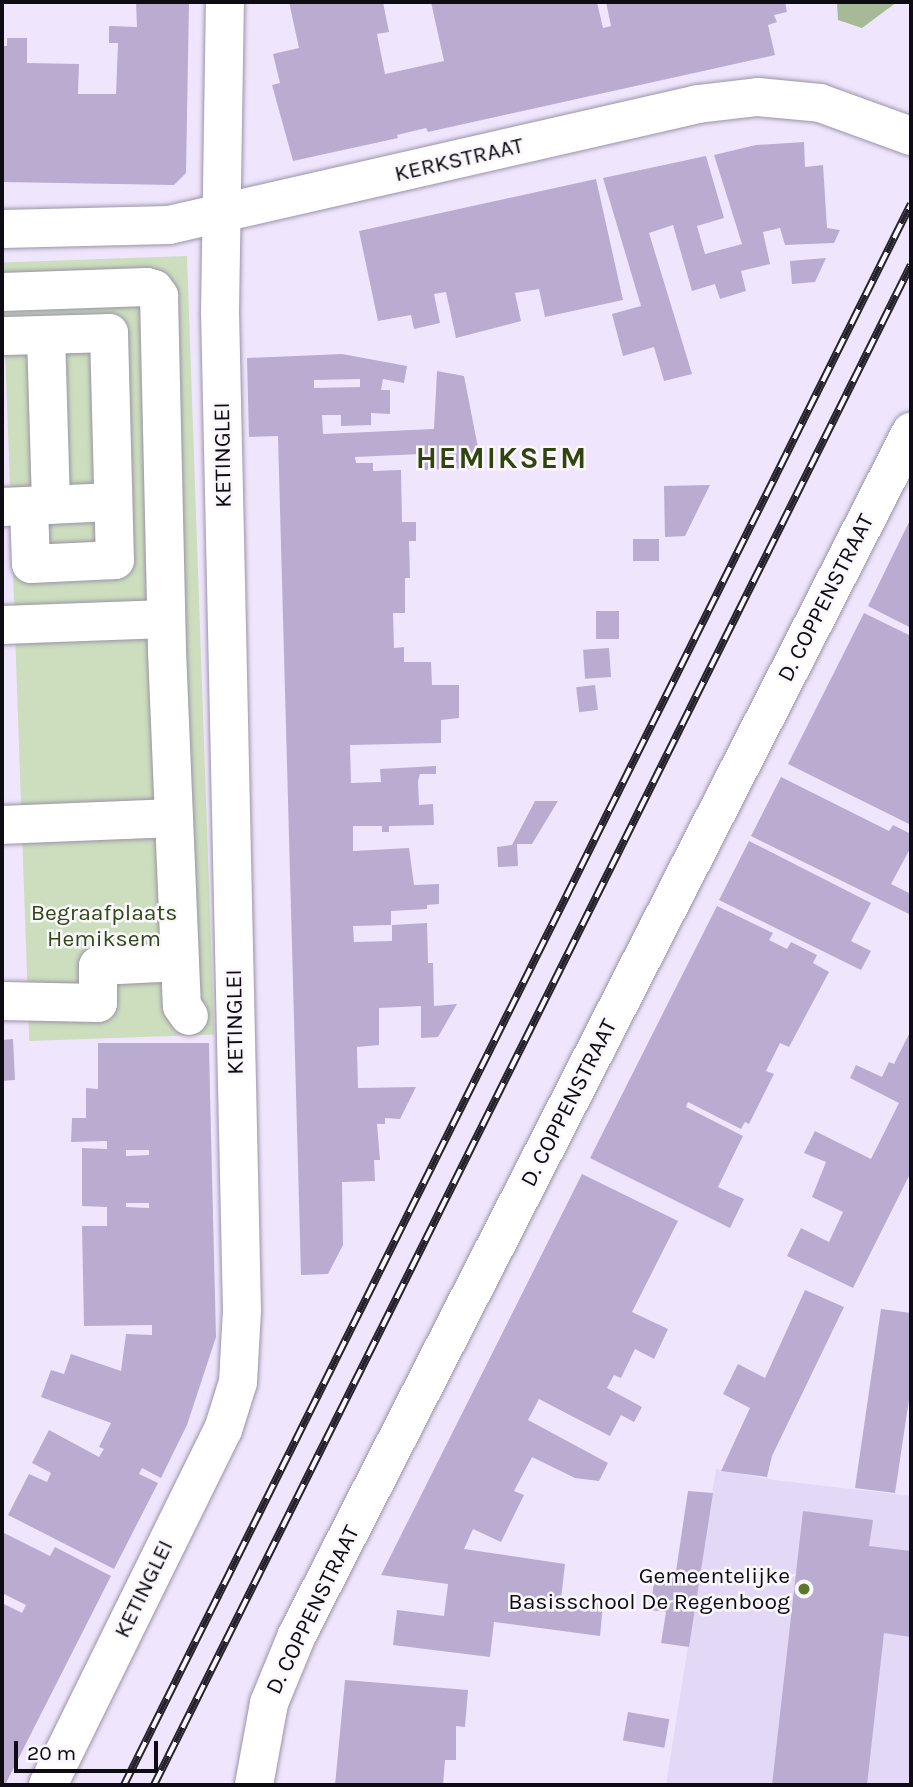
<!DOCTYPE html>
<style>
body{margin:0}
#map{position:relative;width:913px;height:1787px;overflow:hidden;background:#efe6fd;font-family:Karla,sans-serif}
div>[style]{position:absolute}
.built>*{inset:0;background:#e3d8f5}
.green>*{inset:0;background:#ccdebd;transform-origin:0 0}
.forest>*{inset:0;background:#a7ba97}
.building>*{inset:0;background:#baacd0;transform-origin:0 0}
.roads{filter:drop-shadow(0 0 2px #9b93a8) drop-shadow(0 0 2px #9b93a8)}
.minor>*{height:38px;margin:-19px;padding:0 19px;transform-origin:19px;border-radius:19px;background:#fff}
.rail>*{height:8px;margin-top:-4px;transform-origin:0;background:repeating-linear-gradient(90deg,#f9f7fc 0 16px,#25222b 0 32px);box-sizing:border-box;border-block:2px solid #25222b}
.dots>*{width:19px;height:19px;translate:-50% -50%;box-sizing:border-box;border:4px solid #f9f7fc;border-radius:50%}
span{translate:-50% -50%;white-space:nowrap;text-align:center;line-height:1.15;-webkit-text-stroke:5px #f9f7fc;paint-order:stroke}
.street-label{font-size:23px;color:#0e0b13}
.park-label{font-size:23px;color:#304814}
.poi-label{font-size:23px;color:#0e0b13}
.right{translate:-100% -50%;text-align:right}
.district-label{font-size:30px;color:#32440e;font-weight:700;letter-spacing:2px}
.frame{position:absolute;inset:0;border:4px solid #0e0b13;pointer-events:none}
.scale{position:absolute;left:14px;top:1741px;width:144px;height:32px;box-sizing:border-box;border:4px solid #0e0b13;border-top:0;padding-left:9px;font-size:21px;line-height:24px;white-space:nowrap;color:#0e0b13;-webkit-text-stroke:5px #f9f7fc;paint-order:stroke}
</style>
<div id="map">
<div class="built">
<div style="clip-path:polygon(716px 1469px,774px 1480px,911px 1496px,911px 1785px,666px 1785px)"></div>
</div>
<div class="green">
<div style="left:187px;top:256px;width:779px;height:185px;rotate:88deg"></div>
</div>
<div class="forest">
<div style="clip-path:polygon(837px 2px,897px 2px,862px 28px,838px 20px)"></div>
</div>
<div class="building">
<div style="clip-path:polygon(136px 2px,189px 2px,186px 173px,174px 185px,2px 182px,2px 46px,7px 46px,7px 38px,27px 38px,27px 63px,79px 64px,78px 94px,116px 94px,118px 43px,109px 43px,109px 26px,137px 27px)"></div>
<div style="clip-path:polygon(289px 2px,383px 2px,389px 32px,377px 34px,385px 74px,444px 61px,431px 2px,597px 2px,603px 28px,611px 26px,606px 2px,785px 2px,787px 12px,774px 15px,777px 22px,768px 25px,775px 55px,428px 132px,426px 128px,397px 135px,398px 138px,293px 161px,272px 85px,280px 83px,273px 54px,299px 48px)"></div>
<div style="clip-path:polygon(804px 142px,805px 167px,823px 165px,827px 228px,840px 230px,834px 243px,785px 245px,780px 228px,763px 232px,770px 264px,741px 271px,746px 291px,720px 299px,715px 284px,692px 291px,673px 225px,649px 233px,692px 374px,664px 381px,654px 347px,623px 356px,612px 314px,641px 306px,603px 178px,706px 156px,724px 218px,697px 226px,705px 254px,742px 244px,714px 155px,756px 145px)"></div>
<div style="clip-path:polygon(596px 179px,623px 300px,545px 317px,539px 289px,515px 293px,521px 321px,456px 338px,446px 292px,434px 294px,440px 323px,414px 329px,411px 315px,378px 321px,359px 231px)"></div>
<div style="clip-path:polygon(826px 258px,815px 282px,792px 284px,790px 261px)"></div>
<div style="clip-path:polygon(evenodd,342px 354px,407px 366px,404px 383px,383px 379px,381px 390px,390px 390px,390px 414px,371px 413px,371px 425px,341px 426px,341px 415px,322px 415px,323px 434px,434px 429px,437px 371px,464px 376px,482px 468px,422px 470px,421px 454px,355px 457px,356px 463px,373px 463px,373px 471px,401px 470px,402px 522px,416px 522px,416px 541px,409px 541px,410px 578px,405px 578px,405px 613px,393px 613px,394px 648px,404px 647px,404px 662px,431px 662px,432px 685px,459px 685px,459px 718px,441px 720px,441px 743px,350px 745px,351px 783px,381px 782px,380px 769px,436px 766px,436px 774px,420px 774px,418px 781px,419px 805px,433px 804px,434px 825px,389px 826px,389px 832px,382px 832px,382px 826px,353px 826px,353px 851px,409px 848px,414px 885px,439px 884px,439px 904px,427px 905px,427px 909px,391px 911px,391px 925px,353px 926px,354px 942px,392px 941px,392px 925px,427px 923px,428px 963px,433px 963px,434px 1006px,457px 1004px,438px 1037px,421px 1038px,421px 1006px,379px 1008px,379px 1045px,357px 1047px,358px 1088px,416px 1087px,400px 1119px,385px 1118px,385px 1124px,377px 1124px,380px 1160px,374px 1160px,375px 1181px,342px 1182px,343px 1245px,328px 1274px,301px 1275px,278px 436px,249px 437px,247px 358px,342px 354px,360px 379px,360px 387px,314px 388px,314px 380px,360px 379px)"></div>
<div style="clip-path:polygon(710px 485px,685px 536px,665px 537px,664px 486px)"></div>
<div style="clip-path:polygon(911px 518px,911px 628px,868px 606px)"></div>
<div style="left:659px;top:539px;width:22px;height:26px;rotate:90deg"></div>
<div style="left:619px;top:611px;width:28px;height:23px;rotate:90deg"></div>
<div style="clip-path:polygon(864px 613px,911px 636px,911px 825px,788px 764px)"></div>
<div style="left:609px;top:648px;width:29px;height:26px;rotate:86deg"></div>
<div style="left:595px;top:685px;width:25px;height:19px;rotate:83deg"></div>
<div style="clip-path:polygon(781px 777px,889px 831px,893px 825px,911px 834px,911px 847px,891px 884px,911px 894px,911px 915px,751px 836px)"></div>
<div style="clip-path:polygon(535px 801px,558px 801px,532px 844px,517px 844px,518px 866px,498px 867px,497px 847px,512px 845px)"></div>
<div style="clip-path:polygon(749px 841px,871px 903px,851px 941px,871px 951px,861px 970px,719px 900px)"></div>
<div style="clip-path:polygon(717px 906px,773px 933px,769px 940px,787px 949px,791px 942px,817px 955px,813px 963px,829px 972px,789px 1047px,780px 1043px,766px 1071px,774px 1074px,749px 1124px,745px 1122px,741px 1129px,688px 1102px,686px 1107px,743px 1136px,718px 1187px,744px 1199px,730px 1228px,590px 1158px)"></div>
<div style="clip-path:polygon(911px 1030px,911px 1172px,853px 1288px,787px 1256px,801px 1228px,829px 1242px,843px 1212px,812px 1197px,826px 1162px,804px 1153px,815px 1131px,871px 1159px,899px 1103px,850px 1078px,856px 1065px,882px 1077px,889px 1062px,894px 1064px)"></div>
<div style="clip-path:polygon(13px 1039px,15px 1080px,2px 1081px,2px 1040px)"></div>
<div style="clip-path:polygon(evenodd,98px 1043px,209px 1043px,210px 1091px,216px 1337px,187px 1425px,161px 1478px,142px 1468px,139px 1474px,158px 1483px,114px 1569px,8px 1515px,29px 1474px,47px 1482px,51px 1473px,32px 1463px,49px 1430px,99px 1457px,104px 1449px,99px 1447px,111px 1423px,41px 1397px,51px 1370px,64px 1374px,71px 1354px,121px 1371px,126px 1334px,152px 1335px,152px 1325px,84px 1326px,82px 1226px,107px 1226px,107px 1207px,82px 1206px,82px 1148px,107px 1149px,107px 1141px,71px 1142px,72px 1118px,86px 1118px,86px 1088px,98px 1089px,98px 1043px,126px 1150px,149px 1150px,149px 1155px,126px 1156px,126px 1150px,98px 1043px,126px 1203px,149px 1203px,149px 1208px,126px 1207px,126px 1203px)"></div>
<div style="clip-path:polygon(582px 1174px,678px 1221px,632px 1312px,668px 1329px,654px 1359px,635px 1349px,621px 1378px,614px 1375px,607px 1388px,642px 1407px,634px 1422px,621px 1415px,610px 1436px,539px 1399px,528px 1420px,608px 1463px,599px 1481px,575px 1478px,532px 1457px,514px 1491px,524px 1495px,501px 1542px,473px 1529px,464px 1549px,565px 1564px,561px 1599px,603px 1604px,600px 1636px,494px 1622px,490px 1657px,393px 1645px,397px 1610px,444px 1616px,448px 1584px,381px 1575px)"></div>
<div style="clip-path:polygon(805px 1290px,844px 1307px,772px 1456px,767px 1477px,721px 1471px,750px 1408px,723px 1394px,738px 1364px,765px 1378px)"></div>
<div style="clip-path:polygon(881px 1309px,911px 1313px,911px 1386px,895px 1493px,855px 1488px)"></div>
<div style="clip-path:polygon(688px 1491px,713px 1493px,689px 1647px,661px 1643px,666px 1612px,650px 1610px,655px 1576px,675px 1578px)"></div>
<div style="clip-path:polygon(803px 1511px,873px 1520px,869px 1546px,911px 1551px,911px 1637px,884px 1633px,867px 1785px,772px 1785px)"></div>
<div style="clip-path:polygon(4px 1533px,50px 1556px,55px 1547px,111px 1576px,5px 1785px,2px 1785px,2px 1603px,22px 1613px,26px 1605px,2px 1593px)"></div>
<div style="clip-path:polygon(345px 1680px,468px 1690px,465px 1727px,456px 1726px,456px 1760px,445px 1760px,443px 1785px,335px 1785px)"></div>
<div style="left:628px;top:1712px;width:42px;height:29px;rotate:10deg"></div>
</div>
<div class="roads">
<div class="minor">
<div style="left:2px;top:229px;width:167px;rotate:-1.4deg"></div>
<div style="left:169px;top:225px;width:543px;rotate:-12.88deg"></div>
<div style="left:698px;top:104px;width:60px;rotate:-6.7deg"></div>
<div style="left:758px;top:97px;width:62px;rotate:5.5deg"></div>
<div style="left:820px;top:103px;width:97px;rotate:19.9deg"></div>
<div style="left:2px;top:292px;width:145px;rotate:-2deg"></div>
<div style="left:147px;top:287px;width:7px;rotate:16deg"></div>
<div style="left:154px;top:289px;width:9px;rotate:54deg"></div>
<div style="left:159px;top:296px;width:355px;rotate:88.7deg"></div>
<div style="left:167px;top:651px;width:355px;rotate:87.6deg"></div>
<div style="left:182px;top:1006px;width:12px;rotate:55deg"></div>
<div style="left:46px;top:335px;width:170px;rotate:88.3deg"></div>
<div style="left:2px;top:336px;width:107px;rotate:-1.6deg"></div>
<div style="left:109px;top:333px;width:227px;rotate:88.5deg"></div>
<div style="left:115px;top:560px;width:84px;rotate:177.3deg"></div>
<div style="left:31px;top:564px;width:58px;rotate:-92deg"></div>
<div style="left:2px;top:507px;width:111px;rotate:-2.6deg"></div>
<div style="left:2px;top:625px;width:164px;rotate:-2.1deg"></div>
<div style="left:2px;top:825px;width:172px;rotate:-2.3deg"></div>
<div style="left:2px;top:1001px;width:96px;rotate:1.2deg"></div>
<div style="left:98px;top:1003px;width:37px;rotate:-90deg"></div>
<div style="left:98px;top:966px;width:82px;rotate:-2.8deg"></div>
<div style="left:48px;top:1785px;width:396px;rotate:-63.8deg"></div>
<div style="left:223px;top:1430px;width:50px;rotate:-72.6deg"></div>
<div style="left:238px;top:1382px;width:71px;rotate:-86.8deg"></div>
<div style="left:242px;top:1311px;width:997px;rotate:-91.26deg"></div>
<div style="left:220px;top:314px;width:312px;rotate:-89.1deg"></div>
<div style="left:254px;top:1785px;width:83px;rotate:-79.6deg"></div>
<div style="left:269px;top:1703px;width:74px;rotate:-67.6deg"></div>
<div style="left:297px;top:1635px;width:1351px;rotate:-62.96deg"></div>
</div>
</div>
<div class="rail">
<div style="left:124px;top:1785px;width:1766px;rotate:-63.54deg"></div>
<div style="left:154px;top:1785px;width:1698px;rotate:-63.53deg"></div>
</div>
<div class="dots">
<div style="left:804px;top:1589px;background:#5d782c"></div>
</div>
<div class="street-label">
<span style="left:459px;top:160px;rotate:-13deg">KERKSTRAAT</span>
<span style="left:223px;top:455px;rotate:-91deg">KETINGLEI</span>
<span style="left:826px;top:598px;rotate:-63deg">D. COPPENSTRAAT</span>
<span style="left:235px;top:1022px;rotate:-91deg">KETINGLEI</span>
<span style="left:569px;top:1103px;rotate:-63deg">D. COPPENSTRAAT</span>
<span style="left:144px;top:1589px;rotate:-64deg">KETINGLEI</span>
<span style="left:313px;top:1610px;rotate:-64deg">D. COPPENSTRAAT</span>
</div>
<div class="park-label">
<span style="left:104px;top:926px">Begraafplaats<br>Hemiksem</span>
</div>
<div class="poi-label">
<span class="right" style="left:790px;top:1589px">Gemeentelijke<br>Basisschool De Regenboog</span>
</div>
<div class="district-label">
<span style="left:502px;top:458px">HEMIKSEM</span>
</div>
<div class="frame"></div>
<div class="scale">20 m</div>
</div>
